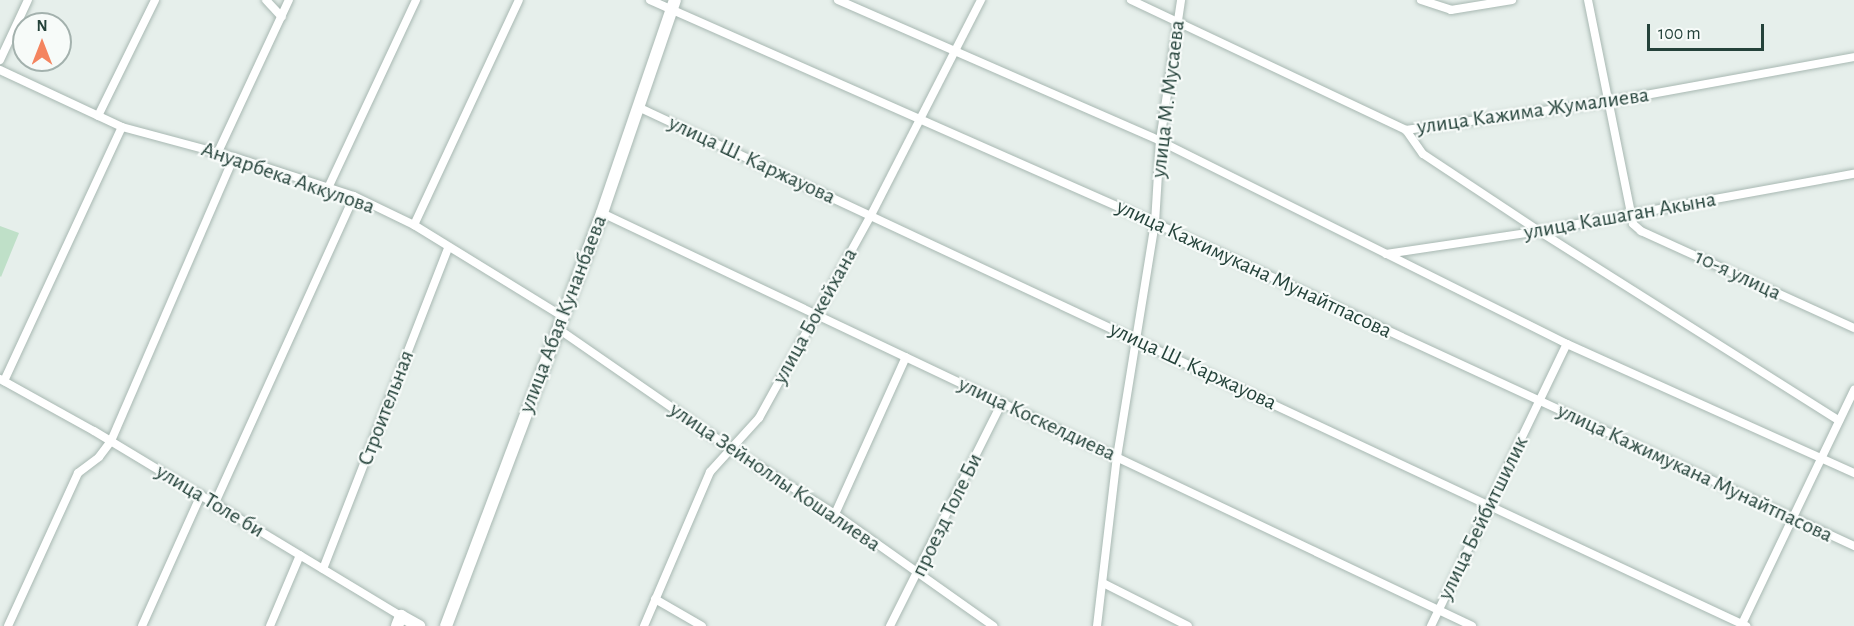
<!DOCTYPE html>
<meta charset="utf-8">
<style>
body{margin:0}
#map{position:relative;width:1854px;height:626px;overflow:hidden;background:#e6efeb;font-family:"Alegreya Sans",sans-serif}
div>[style]{position:absolute}
.green>*{inset:0;background:#bfe0c8}
.roads{filter:drop-shadow(0 0 2px #a8b8b2) drop-shadow(0 0 2px #a8b8b2)}
.street>*{height:8px;margin:-4px;padding:0 4px;transform-origin:4px;border-radius:4px;background:#fff}
.secondary>*{height:12px;margin:-6px;padding:0 6px;transform-origin:6px;border-radius:6px;background:#fff}
span{translate:-50% -50%;white-space:nowrap;text-align:center;line-height:1.15;-webkit-text-stroke:4.5px #f7fbf9;paint-order:stroke}
.street-label{font-size:22px;color:#24423a}
.north{position:absolute;left:12px;top:12px;width:60px;height:60px;box-sizing:border-box;background:#f7fbf9;border:2px solid #a3b1ad;border-radius:50%;rotate:0deg;font-size:16px;font-weight:700;line-height:24px;text-align:center;color:#24423a}
.north::after{content:'';display:block;margin:auto;width:21px;height:27px;background:#f4845f;clip-path:polygon(50% 0,100% 100%,50% 72%,0 100%)}
.scale{position:absolute;left:1647px;top:24px;width:117px;height:27px;box-sizing:border-box;border:3px solid #24423a;border-top:0;padding-left:8px;font-size:18px;line-height:21px;white-space:nowrap;color:#24423a;-webkit-text-stroke:4px #f7fbf9;paint-order:stroke}
</style>
<div id="map">
<div class="green">
<div style="clip-path:polygon(0 226px,19px 233px,1px 277px,0 276px)"></div>
</div>
<div class="roads">
<div class="street">
<div style="left:266px;top:0;width:23px;rotate:47deg"></div>
<div style="left:650px;top:0;width:552px;rotate:23.83deg"></div>
<div style="left:1155px;top:223px;width:770px;rotate:24.8deg"></div>
<div style="left:838px;top:0;width:352px;rotate:23.6deg"></div>
<div style="left:1160px;top:141px;width:455px;rotate:26.5deg"></div>
<div style="left:1567px;top:344px;width:315px;rotate:24.2deg"></div>
<div style="left:1131px;top:0;width:304px;rotate:25.3deg"></div>
<div style="left:1406px;top:130px;width:203px;rotate:-7.9deg"></div>
<div style="left:1607px;top:102px;width:251px;rotate:-10.3deg"></div>
<div style="left:1421px;top:0;width:32px;rotate:18deg"></div>
<div style="left:1451px;top:10px;width:62px;rotate:-9.3deg"></div>
<div style="left:1588px;top:0;width:228px;rotate:78.6deg"></div>
<div style="left:1633px;top:224px;width:11px;rotate:41deg"></div>
<div style="left:1641px;top:231px;width:234px;rotate:24.5deg"></div>
<div style="left:0;top:60px;width:66px;rotate:-65deg"></div>
<div style="left:0;top:70px;width:135px;rotate:25deg"></div>
<div style="left:122px;top:127px;width:116px;rotate:15deg"></div>
<div style="left:234px;top:157px;width:126px;rotate:18deg"></div>
<div style="left:354px;top:196px;width:67px;rotate:25.8deg"></div>
<div style="left:414px;top:225px;width:174px;rotate:31.6deg"></div>
<div style="left:638px;top:107px;width:1224px;rotate:25.1deg"></div>
<div style="left:98px;top:116px;width:129px;rotate:-63.8deg"></div>
<div style="left:1406px;top:130px;width:29px;rotate:55deg"></div>
<div style="left:1423px;top:154px;width:139px;rotate:33.6deg"></div>
<div style="left:1539px;top:231px;width:355px;rotate:32.3deg"></div>
<div style="left:218px;top:152px;width:168px;rotate:-65deg"></div>
<div style="left:328px;top:188px;width:208px;rotate:-64.9deg"></div>
<div style="left:602px;top:213px;width:963px;rotate:25.39deg"></div>
<div style="left:414px;top:225px;width:248px;rotate:-65deg"></div>
<div style="left:1386px;top:254px;width:155px;rotate:-8.5deg"></div>
<div style="left:1539px;top:231px;width:320px;rotate:-10.3deg"></div>
<div style="left:557px;top:328px;width:211px;rotate:34.7deg"></div>
<div style="left:730px;top:448px;width:124px;rotate:32.2deg"></div>
<div style="left:835px;top:514px;width:194px;rotate:35.3deg"></div>
<div style="left:0;top:379px;width:107px;rotate:29deg"></div>
<div style="left:94px;top:431px;width:358px;rotate:31.1deg"></div>
<div style="left:4px;top:381px;width:280px;rotate:-65.1deg"></div>
<div style="left:214px;top:505px;width:339px;rotate:-65.6deg"></div>
<div style="left:835px;top:514px;width:172px;rotate:-65.7deg"></div>
<div style="left:323px;top:569px;width:344px;rotate:-68.7deg"></div>
<div style="left:1103px;top:583px;width:95px;rotate:26.8deg"></div>
<div style="left:655px;top:599px;width:54px;rotate:29.9deg"></div>
<div style="left:8px;top:626px;width:168px;rotate:-65.4deg"></div>
<div style="left:78px;top:473px;width:26px;rotate:-37deg"></div>
<div style="left:99px;top:457px;width:20px;rotate:-53deg"></div>
<div style="left:111px;top:441px;width:309px;rotate:-66.6deg"></div>
<div style="left:142px;top:626px;width:144px;rotate:-65.8deg"></div>
<div style="left:270px;top:626px;width:77px;rotate:-67.1deg"></div>
<div style="left:644px;top:626px;width:168px;rotate:-66.8deg"></div>
<div style="left:710px;top:472px;width:73px;rotate:-47.8deg"></div>
<div style="left:759px;top:418px;width:232px;rotate:-61.1deg"></div>
<div style="left:871px;top:215px;width:242px;rotate:-62.9deg"></div>
<div style="left:890px;top:626px;width:250px;rotate:-63.4deg"></div>
<div style="left:1097px;top:626px;width:170px;rotate:-83.3deg"></div>
<div style="left:1117px;top:457px;width:237px;rotate:-80.8deg"></div>
<div style="left:1155px;top:223px;width:82px;rotate:-86.5deg"></div>
<div style="left:1160px;top:141px;width:143px;rotate:-81.5deg"></div>
<div style="left:1431px;top:626px;width:313px;rotate:-64.3deg"></div>
<div style="left:1741px;top:626px;width:262px;rotate:-64.4deg"></div>
</div>
<div class="secondary">
<div style="left:397px;top:626px;width:11px;rotate:-68deg"></div>
<div style="left:401px;top:616px;width:21px;rotate:29deg"></div>
<div style="left:446px;top:626px;width:441px;rotate:-69.3deg"></div>
<div style="left:602px;top:213px;width:225px;rotate:-71.1deg"></div>
</div>
</div>
<div class="street-label">
<span style="left:1168px;top:99px;rotate:-83deg">улица М. Мусаева</span>
<span style="left:1533px;top:111px;rotate:-8deg">улица Кажима Жумалиева</span>
<span style="left:752px;top:160px;rotate:25deg">улица Ш. Каржауова</span>
<span style="left:288px;top:178px;rotate:19deg">Ануарбека Аккулова</span>
<span style="left:1620px;top:216px;rotate:-10deg">улица Кашаган Акына</span>
<span style="left:1254px;top:269px;rotate:25deg">улица Кажимукана Мунайтпасова</span>
<span style="left:1738px;top:275px;rotate:25deg">10-я улица</span>
<span style="left:563px;top:314px;rotate:-69deg">улица Абая Кунанбаева</span>
<span style="left:815px;top:316px;rotate:-61deg">улица Бокейхана</span>
<span style="left:1193px;top:366px;rotate:25deg">улица Ш. Каржауова</span>
<span style="left:386px;top:408px;rotate:-69deg">Строительная</span>
<span style="left:1037px;top:419px;rotate:25deg">улица Коскелдиева</span>
<span style="left:1695px;top:473px;rotate:25deg">улица Кажимукана Мунайтпасова</span>
<span style="left:775px;top:477px;rotate:34deg">улица Зейноллы Кошалиева</span>
<span style="left:210px;top:501px;rotate:31deg">улица Толе би</span>
<span style="left:947px;top:515px;rotate:-64deg">проезд Толе Би</span>
<span style="left:1483px;top:518px;rotate:-64deg">улица Бейбитшилик</span>
</div>
<div class="north">N</div>
<div class="scale">100 m</div>
</div>
